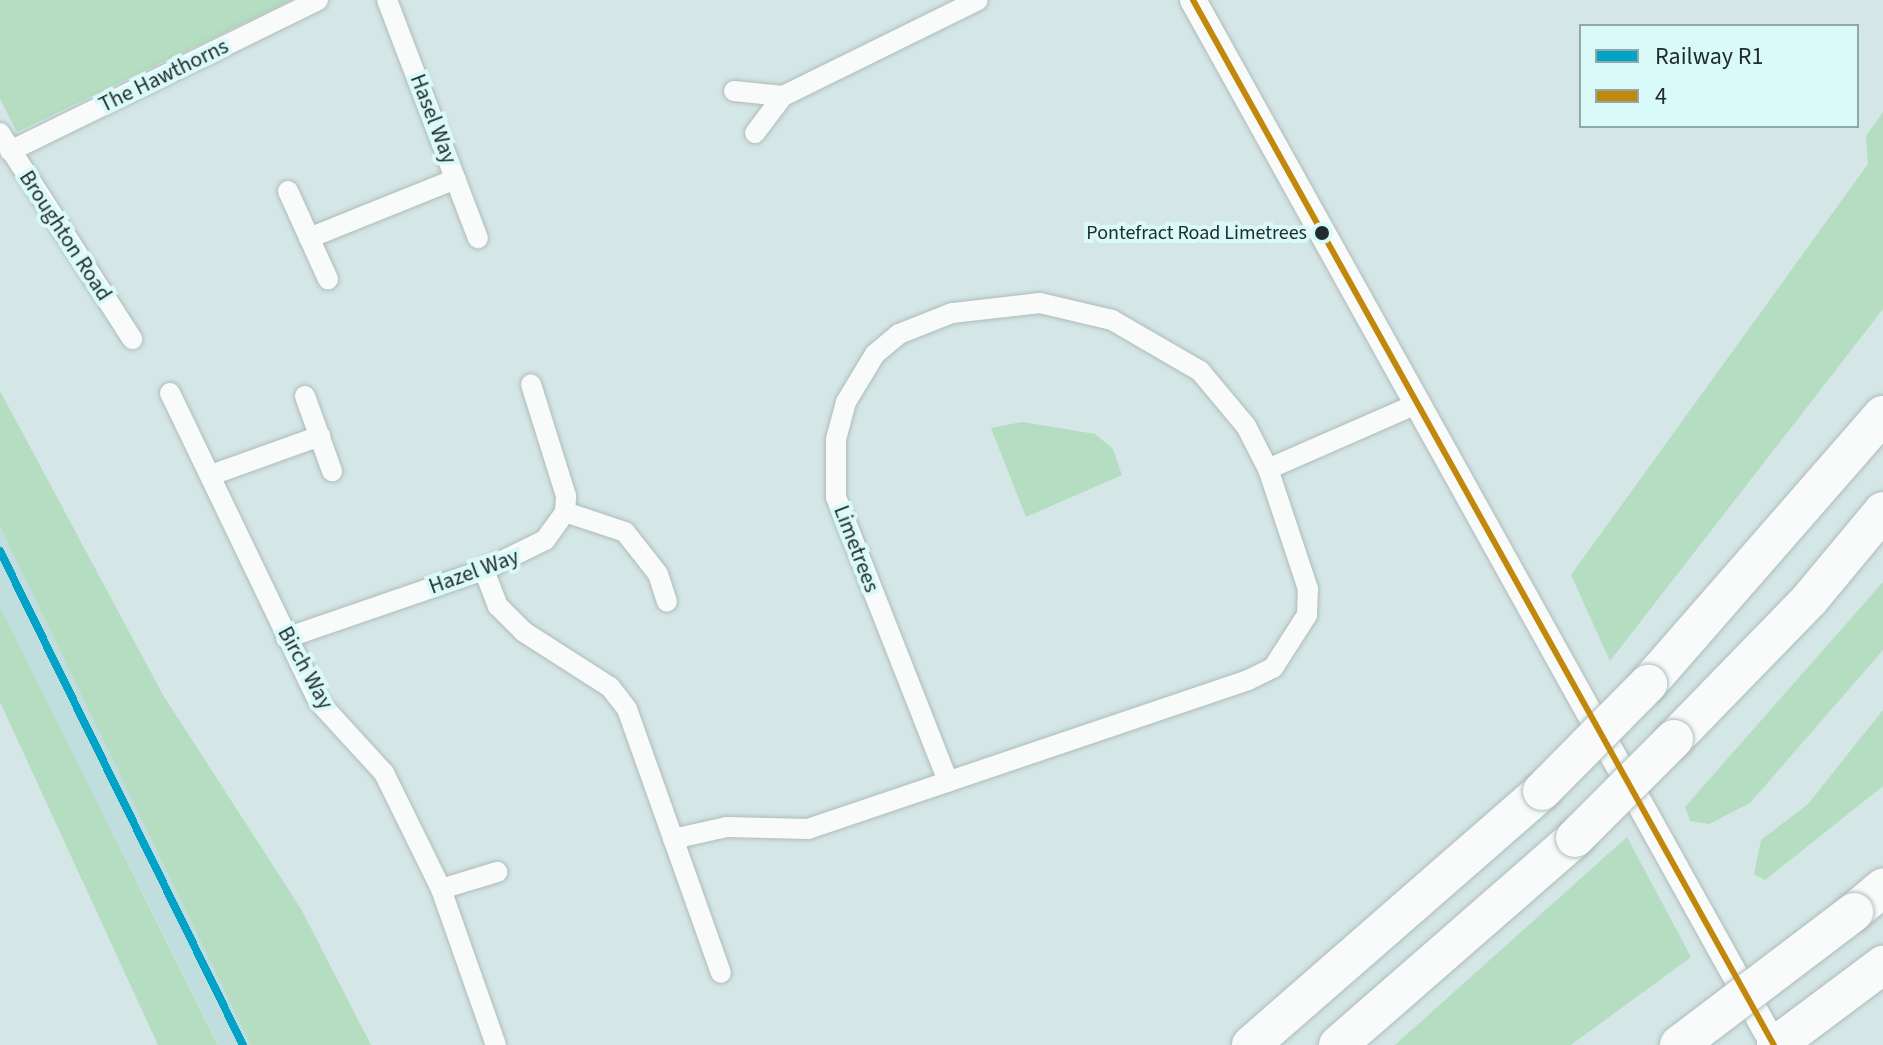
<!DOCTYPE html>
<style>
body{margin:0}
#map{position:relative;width:1883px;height:1045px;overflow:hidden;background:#d4e6e5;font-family:"Source Sans 3",sans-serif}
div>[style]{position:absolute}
.built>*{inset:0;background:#bfdedd}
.green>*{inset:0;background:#b5ddc1}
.roads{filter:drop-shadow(0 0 2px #aebcbb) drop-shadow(0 0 2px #aebcbb)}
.minor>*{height:20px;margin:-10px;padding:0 10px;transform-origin:10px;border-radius:10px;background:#f9fbfb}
.tertiary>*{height:26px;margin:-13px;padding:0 13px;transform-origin:13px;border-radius:13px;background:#f9fbfb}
.motorway>*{height:38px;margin:-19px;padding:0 19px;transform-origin:19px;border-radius:19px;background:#f9fbfb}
.bridges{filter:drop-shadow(0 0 2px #aebcbb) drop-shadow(0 0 2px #aebcbb)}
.motorway-bridge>*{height:38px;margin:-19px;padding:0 19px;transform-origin:19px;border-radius:19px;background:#f9fbfb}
.bus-1>*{height:6px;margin:-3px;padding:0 3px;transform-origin:3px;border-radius:3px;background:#c2880b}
.rail-1>*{height:8px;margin:-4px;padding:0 4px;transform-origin:4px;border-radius:4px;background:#02a3c6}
.dots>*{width:22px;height:22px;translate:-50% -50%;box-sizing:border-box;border:4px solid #dafaf9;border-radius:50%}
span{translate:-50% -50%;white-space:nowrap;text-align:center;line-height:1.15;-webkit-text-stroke:8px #dafaf9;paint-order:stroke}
.bus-label{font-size:20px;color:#212d2d}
.right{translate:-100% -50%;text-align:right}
.street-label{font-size:22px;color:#212d2d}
.legend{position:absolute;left:1579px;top:24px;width:280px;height:104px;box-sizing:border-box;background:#dafaf9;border:2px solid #90a8a7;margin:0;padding:10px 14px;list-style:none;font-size:24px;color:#212d2d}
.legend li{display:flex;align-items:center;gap:16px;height:40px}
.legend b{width:40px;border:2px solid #90a8a7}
</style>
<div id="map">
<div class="built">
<div style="clip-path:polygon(0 526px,200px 930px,251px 1045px,218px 1045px,0 606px)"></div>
</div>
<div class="green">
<div style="clip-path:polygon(0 0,292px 0,17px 132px,0 99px)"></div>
<div style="clip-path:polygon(1883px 112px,1883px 309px,1610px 661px,1571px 575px,1868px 164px,1866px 136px)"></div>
<div style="clip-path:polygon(0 391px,163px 695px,301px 909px,371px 1045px,251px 1045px,0 526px)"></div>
<div style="clip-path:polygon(1022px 422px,1095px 434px,1113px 449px,1122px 475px,1026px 517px,991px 428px)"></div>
<div style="clip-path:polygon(1883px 582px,1883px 650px,1750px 803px,1709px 824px,1690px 821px,1685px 807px)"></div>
<div style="clip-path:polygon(0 606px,217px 1044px,218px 1045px,158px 1045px,0 702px)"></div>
<div style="clip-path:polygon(1883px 710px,1883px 786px,1765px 880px,1754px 874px,1761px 840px,1808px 804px)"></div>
<div style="clip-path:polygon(1627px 837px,1691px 957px,1571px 1045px,1395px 1045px)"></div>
</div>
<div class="roads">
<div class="minor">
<div style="left:387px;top:0;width:255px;rotate:69.1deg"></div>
<div style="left:734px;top:91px;width:49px;rotate:5.8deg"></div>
<div style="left:0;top:133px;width:245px;rotate:57.3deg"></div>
<div style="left:755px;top:133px;width:46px;rotate:-52.9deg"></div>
<div style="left:783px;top:96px;width:217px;rotate:-26.2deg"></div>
<div style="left:10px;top:151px;width:343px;rotate:-26.1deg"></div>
<div style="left:288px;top:191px;width:97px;rotate:65.6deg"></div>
<div style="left:309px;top:238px;width:158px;rotate:-21.9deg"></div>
<div style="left:170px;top:393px;width:343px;rotate:64.3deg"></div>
<div style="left:319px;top:702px;width:96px;rotate:47.5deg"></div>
<div style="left:384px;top:773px;width:129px;rotate:63.8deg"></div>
<div style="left:441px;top:889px;width:165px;rotate:70.6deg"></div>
<div style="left:305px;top:396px;width:80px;rotate:70.2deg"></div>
<div style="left:1268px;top:469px;width:165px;rotate:-23.6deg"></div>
<div style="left:214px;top:474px;width:113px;rotate:-19.7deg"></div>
<div style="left:565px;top:512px;width:63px;rotate:18.4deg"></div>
<div style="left:625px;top:532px;width:53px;rotate:51.8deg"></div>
<div style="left:658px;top:574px;width:29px;rotate:72deg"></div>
<div style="left:484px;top:570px;width:39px;rotate:69deg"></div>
<div style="left:498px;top:606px;width:37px;rotate:45deg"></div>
<div style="left:524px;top:632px;width:102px;rotate:32.6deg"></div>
<div style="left:610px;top:687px;width:28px;rotate:52deg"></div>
<div style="left:627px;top:709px;width:280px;rotate:70.4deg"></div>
<div style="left:286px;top:638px;width:209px;rotate:-19deg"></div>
<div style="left:484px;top:570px;width:68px;rotate:-26.2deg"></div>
<div style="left:545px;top:540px;width:34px;rotate:-54deg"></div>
<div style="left:565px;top:512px;width:16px;rotate:-86deg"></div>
<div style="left:566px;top:496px;width:117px;rotate:-107.4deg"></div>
<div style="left:673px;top:839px;width:55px;rotate:-12.5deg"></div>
<div style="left:727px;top:827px;width:81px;rotate:1.4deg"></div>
<div style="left:808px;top:829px;width:465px;rotate:-18.7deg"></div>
<div style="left:1248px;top:680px;width:28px;rotate:-26deg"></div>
<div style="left:1273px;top:668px;width:63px;rotate:-57.3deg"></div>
<div style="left:1307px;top:615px;width:26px;rotate:-88deg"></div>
<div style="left:1308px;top:589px;width:126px;rotate:-108.4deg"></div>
<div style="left:1268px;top:469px;width:48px;rotate:-117.1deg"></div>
<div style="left:1246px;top:426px;width:72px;rotate:-129.9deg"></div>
<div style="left:1200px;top:371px;width:102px;rotate:-149.9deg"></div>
<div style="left:1112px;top:320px;width:74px;rotate:-166.7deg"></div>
<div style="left:1040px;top:303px;width:89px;rotate:173.5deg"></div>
<div style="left:952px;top:313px;width:57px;rotate:158.4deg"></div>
<div style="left:899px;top:334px;width:31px;rotate:140deg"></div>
<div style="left:875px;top:354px;width:56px;rotate:121.1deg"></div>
<div style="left:846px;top:402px;width:38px;rotate:105deg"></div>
<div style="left:836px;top:439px;width:58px;rotate:90deg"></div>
<div style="left:836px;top:497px;width:306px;rotate:68.5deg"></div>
<div style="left:441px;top:889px;width:59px;rotate:-16.9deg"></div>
</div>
<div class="tertiary">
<div style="left:1193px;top:0;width:1196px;rotate:60.93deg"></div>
</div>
<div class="motorway">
<div style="left:1648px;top:684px;width:357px;rotate:-48.9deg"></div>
<div style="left:1674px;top:739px;width:195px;rotate:-45.8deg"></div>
<div style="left:1810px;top:599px;width:114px;rotate:-50.3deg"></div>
<div style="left:1854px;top:912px;width:38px;rotate:-40deg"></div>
<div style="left:1251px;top:1045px;width:386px;rotate:-41.1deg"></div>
<div style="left:1338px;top:1045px;width:315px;rotate:-41.1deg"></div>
<div style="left:1776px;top:1045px;width:134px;rotate:-36.8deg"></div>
</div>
</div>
<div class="bridges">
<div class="motorway-bridge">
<div style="left:1542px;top:791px;width:151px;rotate:-45.3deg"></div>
<div style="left:1575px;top:838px;width:140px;rotate:-45deg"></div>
<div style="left:1679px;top:1045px;width:220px;rotate:-37.2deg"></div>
</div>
</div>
<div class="bus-1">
<div style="left:1193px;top:0;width:1196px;rotate:60.93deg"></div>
</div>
<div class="rail-1">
<div style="left:0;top:551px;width:551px;rotate:63.81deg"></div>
</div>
<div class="dots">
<div style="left:1322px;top:233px;background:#212d2d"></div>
</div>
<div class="bus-label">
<span class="right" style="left:1307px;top:233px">Pontefract Road Limetrees</span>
</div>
<div class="street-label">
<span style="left:164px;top:76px;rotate:-26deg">The Hawthorns</span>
<span style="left:433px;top:119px;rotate:69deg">Hasel Way</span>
<span style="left:65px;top:236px;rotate:57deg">Broughton Road</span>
<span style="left:856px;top:549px;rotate:69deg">Limetrees</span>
<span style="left:474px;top:572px;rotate:-20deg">Hazel Way</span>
<span style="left:305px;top:668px;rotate:61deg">Birch Way</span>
</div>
<ul class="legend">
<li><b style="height:10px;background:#02a3c6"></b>Railway R1</li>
<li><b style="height:10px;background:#c2880b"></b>4</li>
</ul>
</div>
